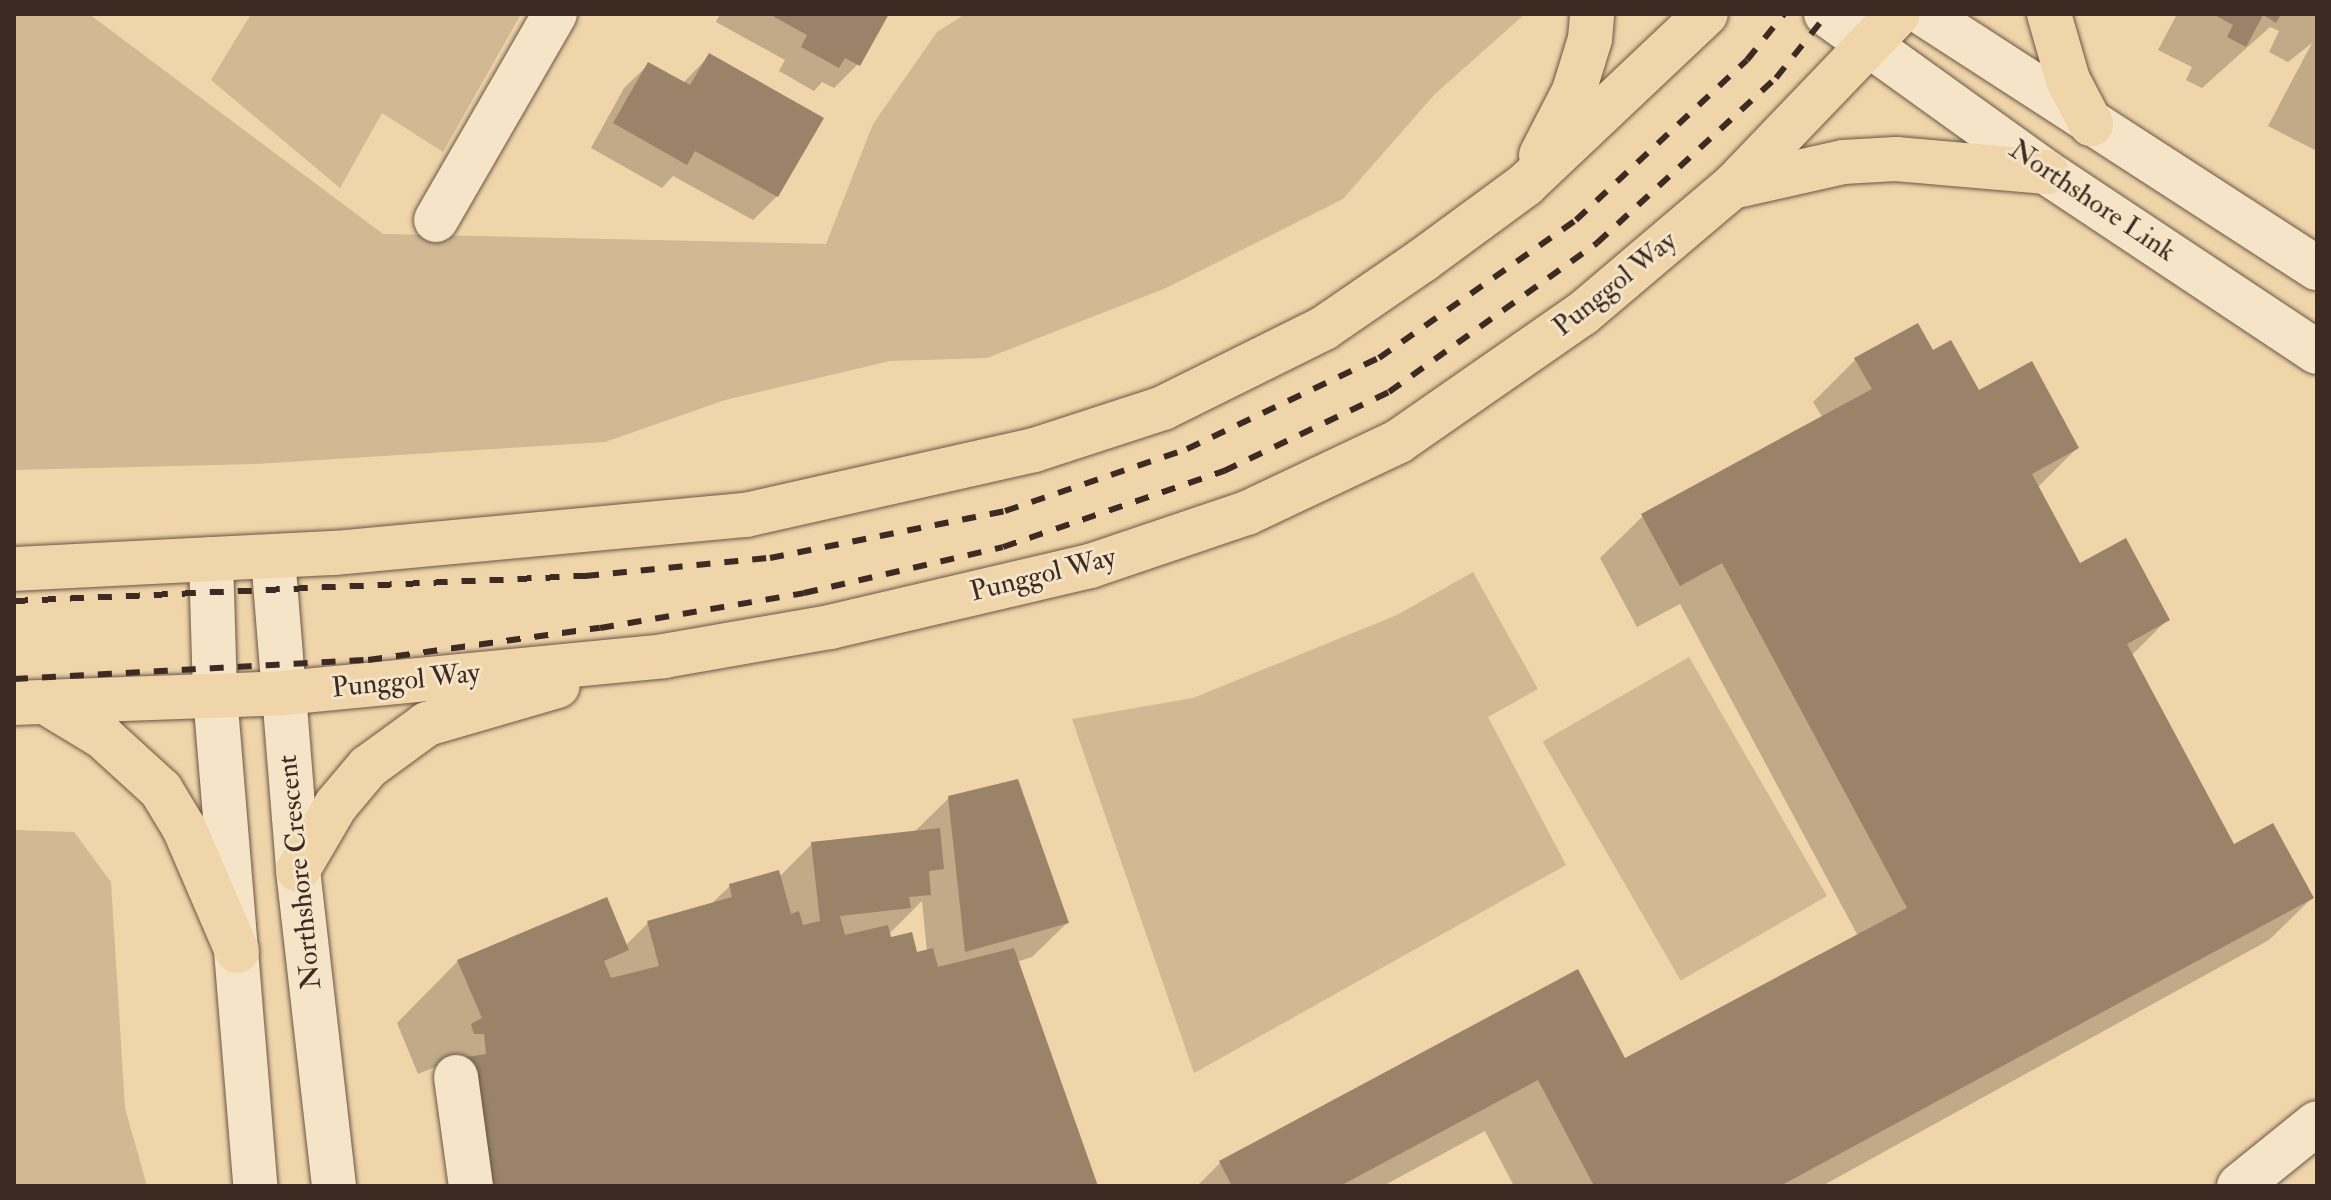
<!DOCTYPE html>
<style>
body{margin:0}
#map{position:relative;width:2331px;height:1200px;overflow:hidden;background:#f0d5aa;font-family:"IM FELL Double Pica",serif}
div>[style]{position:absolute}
.green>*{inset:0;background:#d2b893;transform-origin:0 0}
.shadow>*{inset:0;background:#0003}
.building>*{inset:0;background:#9a8369}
.roads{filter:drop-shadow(0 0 2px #6a5645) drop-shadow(0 0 2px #6a5645)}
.minor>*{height:44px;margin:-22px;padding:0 22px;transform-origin:22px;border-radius:22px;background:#f5e4c8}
.major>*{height:44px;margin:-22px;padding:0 22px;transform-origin:22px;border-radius:22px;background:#f0d5aa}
.rail>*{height:6px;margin-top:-3px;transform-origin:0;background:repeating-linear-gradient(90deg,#3d2b23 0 14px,transparent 0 28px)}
span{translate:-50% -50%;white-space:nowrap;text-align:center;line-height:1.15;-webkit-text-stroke:6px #f5e4c8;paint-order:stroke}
.street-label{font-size:28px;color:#3d2b23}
.frame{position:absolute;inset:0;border:16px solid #3d2b23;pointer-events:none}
</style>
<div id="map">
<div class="green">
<div style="clip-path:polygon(14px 14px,89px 14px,383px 234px,826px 244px,873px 124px,937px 32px,965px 14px,1525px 14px,1435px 94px,1343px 199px,1166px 288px,987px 358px,890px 361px,725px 400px,605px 442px,256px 464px,14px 470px)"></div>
<div style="clip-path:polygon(251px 14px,521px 14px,443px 152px,382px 113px,340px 188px,211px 80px)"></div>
<div style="clip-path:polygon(1473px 572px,1538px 689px,1488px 717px,1566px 865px,1194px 1073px,1072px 719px,1193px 698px,1397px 615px)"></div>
<div style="left:1689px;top:657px;width:276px;height:169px;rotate:60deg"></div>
<div style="clip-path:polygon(14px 830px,74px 832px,111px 882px,125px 1108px,147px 1186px,14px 1186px)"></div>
</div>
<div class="shadow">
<div style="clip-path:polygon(720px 14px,887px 14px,858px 64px,834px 88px,822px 82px,814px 91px,779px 71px,785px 60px,716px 22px)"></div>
<div style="clip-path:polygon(2177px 14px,2317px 14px,2317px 151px,2268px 126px,2312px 43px,2288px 62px,2269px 52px,2279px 31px,2270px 27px,2202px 88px,2186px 80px,2192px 67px,2158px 50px)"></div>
<div style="clip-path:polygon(709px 56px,777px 196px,753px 220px,673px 176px,662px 188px,591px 148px,624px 88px,649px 64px,683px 83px)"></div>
<div style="clip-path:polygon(1933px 353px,1978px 393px,2077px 448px,2037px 488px,2079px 566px,2168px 619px,2131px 656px,2233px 846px,2312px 898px,2269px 940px,1822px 1186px,1514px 1186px,1485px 1131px,1383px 1186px,1197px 1186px,1220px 1163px,1577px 972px,1624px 1061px,1858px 936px,1680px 604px,1637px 627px,1600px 558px,1643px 516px,1823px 418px,1813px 402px,1856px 359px)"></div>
<div style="clip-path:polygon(evenodd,949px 798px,1067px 923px,1032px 957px,1016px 962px,1096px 1186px,440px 1065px,418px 1074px,397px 1023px,458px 961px,625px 946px,648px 923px,710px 905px,730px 886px,778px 878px,812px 844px,913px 833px,949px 798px,922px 901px,927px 952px,916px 954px,888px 935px,922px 901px)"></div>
</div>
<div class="building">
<div style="clip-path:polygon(769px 14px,889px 14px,860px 66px,845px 58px,839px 68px,801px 47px,807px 35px)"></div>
<div style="clip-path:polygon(2213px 14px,2281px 14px,2276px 23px,2263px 15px,2246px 47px,2227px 37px,2233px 25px)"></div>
<div style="clip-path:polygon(709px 53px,824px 118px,778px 197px,695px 151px,687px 165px,613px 123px,648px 62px,690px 85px)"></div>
<div style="clip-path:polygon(1918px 323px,1933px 350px,1951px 340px,1979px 390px,2032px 361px,2079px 448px,2032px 474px,2080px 563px,2126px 538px,2170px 620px,2127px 644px,2234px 844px,2273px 823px,2314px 898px,1780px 1186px,1594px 1186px,1538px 1080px,1340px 1186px,1232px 1186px,1219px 1161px,1578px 969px,1625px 1058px,1907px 908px,1722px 563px,1680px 586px,1641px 514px,1872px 389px,1854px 358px)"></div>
<div style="clip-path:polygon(1018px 779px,1069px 923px,965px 952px,948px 796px)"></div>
<div style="clip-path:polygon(940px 828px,944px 869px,929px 871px,931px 895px,909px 897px,911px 908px,840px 916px,845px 935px,888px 925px,891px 937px,912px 932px,917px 952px,933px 948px,938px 967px,1014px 948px,1098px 1186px,481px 1186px,467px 1057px,486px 1054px,484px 1034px,474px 1034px,471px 1024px,482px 1018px,457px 960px,607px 897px,629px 950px,604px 961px,611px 978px,659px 966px,647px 921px,732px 897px,729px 884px,779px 870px,791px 914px,799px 911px,803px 925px,820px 921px,811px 842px)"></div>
</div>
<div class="roads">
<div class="minor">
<div style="left:1826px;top:14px;width:271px;rotate:35.7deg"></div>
<div style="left:2046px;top:172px;width:325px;rotate:33.6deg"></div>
<div style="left:1924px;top:14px;width:468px;rotate:32.9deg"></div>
<div style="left:436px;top:220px;width:238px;rotate:-60deg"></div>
<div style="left:273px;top:557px;width:314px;rotate:85.4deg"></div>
<div style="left:298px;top:870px;width:318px;rotate:83.5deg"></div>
<div style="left:211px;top:559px;width:136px;rotate:88.3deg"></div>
<div style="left:215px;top:695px;width:493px;rotate:85.3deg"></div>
<div style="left:456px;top:1077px;width:110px;rotate:82.2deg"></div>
<div style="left:2239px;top:1186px;width:100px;rotate:-38.9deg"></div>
</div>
<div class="major">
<div style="left:2049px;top:14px;width:69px;rotate:73.9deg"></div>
<div style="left:2068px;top:80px;width:50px;rotate:62.4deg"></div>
<div style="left:1541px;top:155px;width:72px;rotate:-62.7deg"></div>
<div style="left:1574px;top:91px;width:54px;rotate:-72.9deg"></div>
<div style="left:1590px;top:39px;width:25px;rotate:-85deg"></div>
<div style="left:1732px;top:187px;width:114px;rotate:-12.7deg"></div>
<div style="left:1843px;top:162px;width:53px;rotate:-3.2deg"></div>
<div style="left:1896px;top:159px;width:151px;rotate:5deg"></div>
<div style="left:14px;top:569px;width:320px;rotate:-2.9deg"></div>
<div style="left:334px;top:553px;width:414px;rotate:-5.3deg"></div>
<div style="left:746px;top:515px;width:295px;rotate:-12.7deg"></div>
<div style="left:1034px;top:450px;width:136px;rotate:-18deg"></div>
<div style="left:1163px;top:408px;width:180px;rotate:-26.4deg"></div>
<div style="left:1324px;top:328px;width:120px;rotate:-34.5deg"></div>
<div style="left:1423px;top:260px;width:127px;rotate:-36.3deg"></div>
<div style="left:1525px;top:185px;width:249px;rotate:-43.4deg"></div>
<div style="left:45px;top:702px;width:68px;rotate:31.1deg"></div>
<div style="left:103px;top:737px;width:79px;rotate:42.4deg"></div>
<div style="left:161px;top:790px;width:44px;rotate:58.8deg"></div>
<div style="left:184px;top:828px;width:134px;rotate:66.7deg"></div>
<div style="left:14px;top:703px;width:269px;rotate:-2.1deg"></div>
<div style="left:283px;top:693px;width:383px;rotate:-5.5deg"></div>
<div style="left:664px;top:656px;width:169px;rotate:-9.9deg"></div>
<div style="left:830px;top:627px;width:267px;rotate:-13.2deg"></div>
<div style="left:1090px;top:566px;width:166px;rotate:-18.7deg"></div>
<div style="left:1247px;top:513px;width:168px;rotate:-25.3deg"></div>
<div style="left:1399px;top:441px;width:223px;rotate:-34.8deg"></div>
<div style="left:1582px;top:314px;width:197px;rotate:-40.3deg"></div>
<div style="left:1732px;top:187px;width:240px;rotate:-46.2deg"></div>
<div style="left:298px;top:870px;width:75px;rotate:-59.7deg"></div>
<div style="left:336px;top:805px;width:50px;rotate:-49.9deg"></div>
<div style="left:368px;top:767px;width:73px;rotate:-36.1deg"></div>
<div style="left:427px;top:724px;width:136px;rotate:-16.2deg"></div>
</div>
</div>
<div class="rail">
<div style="left:14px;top:601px;width:572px;rotate:-2.51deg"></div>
<div style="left:585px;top:576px;width:186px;rotate:-5.6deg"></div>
<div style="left:770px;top:558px;width:240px;rotate:-11.3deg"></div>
<div style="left:1005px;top:511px;width:192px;rotate:-18.8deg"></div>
<div style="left:1187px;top:449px;width:212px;rotate:-25.4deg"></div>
<div style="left:1379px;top:358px;width:241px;rotate:-35deg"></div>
<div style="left:1576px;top:220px;width:234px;rotate:-43.1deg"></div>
<div style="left:1747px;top:60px;width:59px;rotate:-51.2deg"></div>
<div style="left:14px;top:679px;width:355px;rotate:-3.1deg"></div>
<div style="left:368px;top:660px;width:234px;rotate:-7.9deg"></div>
<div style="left:600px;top:628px;width:207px;rotate:-9.7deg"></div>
<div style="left:804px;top:593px;width:204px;rotate:-13deg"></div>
<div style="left:1003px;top:547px;width:234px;rotate:-19deg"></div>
<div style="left:1224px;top:471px;width:183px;rotate:-25.6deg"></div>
<div style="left:1389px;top:392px;width:256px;rotate:-35.6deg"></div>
<div style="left:1597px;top:243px;width:243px;rotate:-42.7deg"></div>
<div style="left:1776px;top:78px;width:82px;rotate:-51.4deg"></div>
</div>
<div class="street-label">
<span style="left:2092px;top:201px;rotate:34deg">Northshore Link</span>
<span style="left:1615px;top:284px;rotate:-39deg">Punggol Way</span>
<span style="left:1043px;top:575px;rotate:-14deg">Punggol Way</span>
<span style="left:406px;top:681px;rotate:-6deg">Punggol Way</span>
<span style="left:300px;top:872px;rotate:-96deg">Northshore Crescent</span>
</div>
<div class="frame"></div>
</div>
